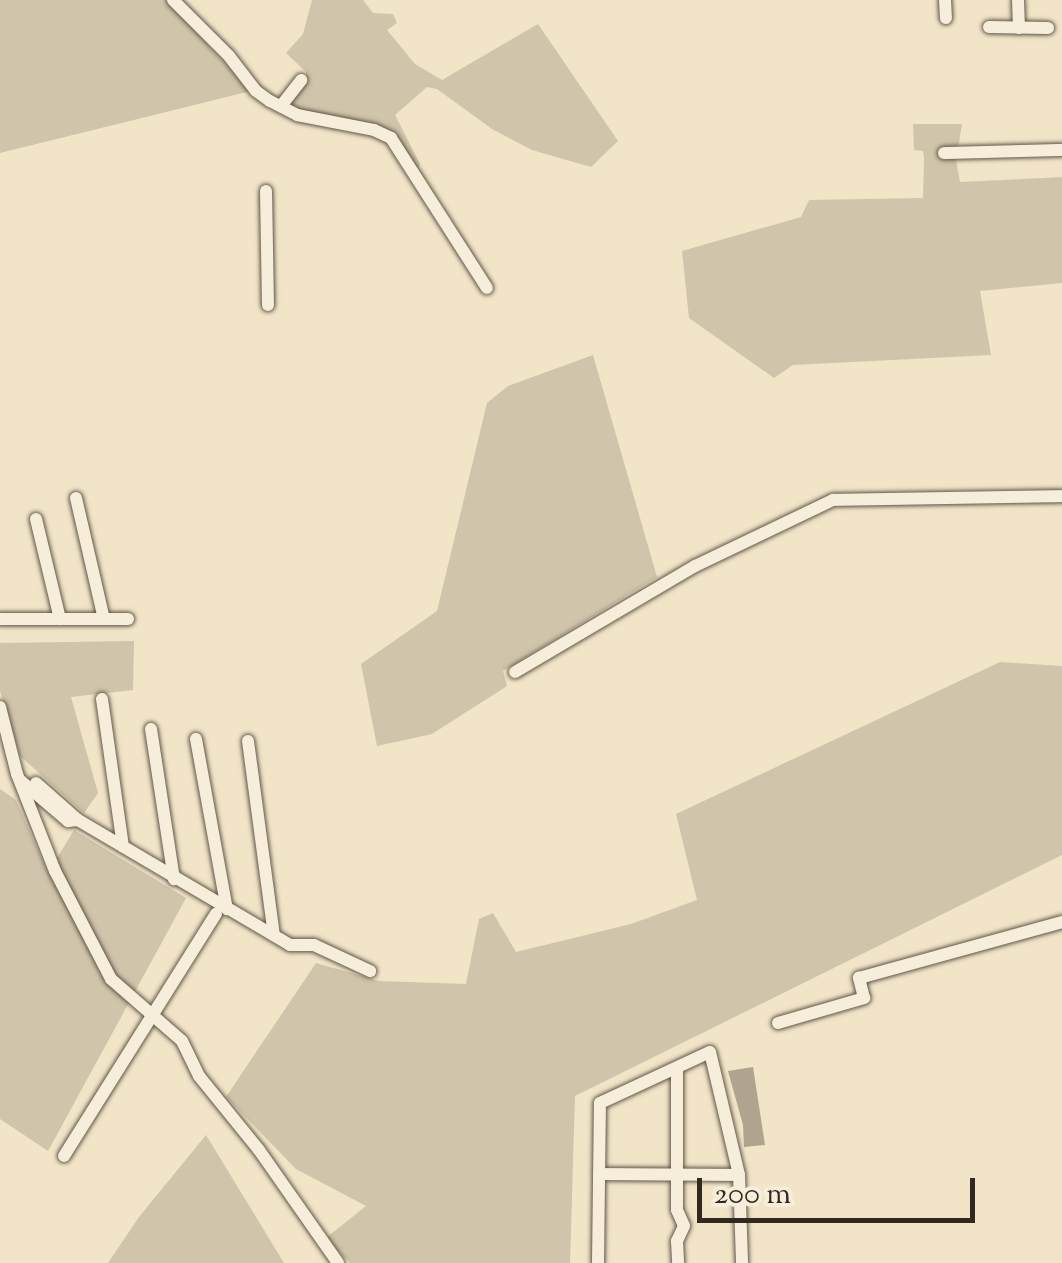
<!DOCTYPE html>
<style>
body{margin:0}
#map{position:relative;width:1062px;height:1263px;overflow:hidden;background:#f1e4c7;font-family:"Sorts Mill Goudy",serif}
div>[style]{position:absolute}
.green>*{inset:0;background:#d0c4aa}
.water>*{inset:0;background:#b0a48e}
.roads{filter:drop-shadow(0 0 2px #615749) drop-shadow(0 0 2px #615749)}
.minor>*{height:12px;margin:-6px;padding:0 6px;transform-origin:6px;border-radius:6px;background:#f6eddb}
span{translate:-50% -50%;white-space:nowrap;text-align:center;line-height:1.15;-webkit-text-stroke:8px #f6eddb;paint-order:stroke}
.scale{position:absolute;left:697px;top:1178px;width:278px;height:45px;box-sizing:border-box;border:5px solid #31281f;border-top:0;padding-left:12px;font-size:30px;line-height:35px;white-space:nowrap;color:#31281f;-webkit-text-stroke:8px #f6eddb;paint-order:stroke}
</style>
<div id="map">
<div class="green">
<div style="clip-path:polygon(0 0,166px 0,251px 91px,0 153px)"></div>
<div style="clip-path:polygon(312px 0,363px 0,373px 13px,393px 14px,397px 23px,387px 30px,415px 64px,442px 80px,538px 24px,618px 141px,591px 167px,532px 150px,492px 129px,437px 89px,427px 87px,395px 115px,420px 164px,417px 170px,397px 145px,337px 118px,287px 106px,306px 83px,306px 72px,286px 53px,303px 34px)"></div>
<div style="clip-path:polygon(913px 124px,962px 124px,956px 160px,960px 182px,1062px 177px,1062px 283px,980px 291px,991px 355px,793px 365px,774px 378px,689px 318px,682px 251px,801px 217px,809px 200px,923px 198px,924px 158px,923px 151px,914px 150px)"></div>
<div style="clip-path:polygon(593px 355px,657px 577px,503px 671px,507px 686px,432px 734px,377px 746px,361px 664px,437px 611px,487px 403px,508px 386px)"></div>
<div style="clip-path:polygon(134px 641px,133px 690px,71px 697px,98px 793px,84px 813px,20px 756px,0 691px,0 643px)"></div>
<div style="clip-path:polygon(1000px 662px,1062px 666px,1062px 855px,575px 1096px,570px 1263px,350px 1263px,326px 1238px,366px 1206px,296px 1169px,226px 1097px,316px 963px,379px 981px,466px 984px,479px 919px,493px 913px,516px 952px,631px 924px,697px 900px,676px 814px)"></div>
<div style="clip-path:polygon(0 789px,16px 800px,48px 873px,74px 830px,186px 898px,48px 1151px,0 1119px)"></div>
<div style="clip-path:polygon(206px 1135px,284px 1263px,108px 1263px,139px 1217px)"></div>
</div>
<div class="water">
<div style="clip-path:polygon(753px 1067px,765px 1145px,744px 1147px,743px 1125px,728px 1071px)"></div>
</div>
<div class="roads">
<div class="minor">
<div style="left:173px;top:0;width:79px;rotate:45deg"></div>
<div style="left:229px;top:56px;width:44px;rotate:52.4deg"></div>
<div style="left:256px;top:91px;width:17px;rotate:36deg"></div>
<div style="left:270px;top:101px;width:30px;rotate:27deg"></div>
<div style="left:297px;top:115px;width:78px;rotate:11deg"></div>
<div style="left:374px;top:130px;width:19px;rotate:25deg"></div>
<div style="left:391px;top:138px;width:178px;rotate:57.4deg"></div>
<div style="left:945px;top:0;width:18px;rotate:87deg"></div>
<div style="left:1018px;top:0;width:28px;rotate:88deg"></div>
<div style="left:989px;top:27px;width:59px;rotate:1deg"></div>
<div style="left:281px;top:106px;width:33px;rotate:-52deg"></div>
<div style="left:944px;top:153px;width:118px;rotate:-1.5deg"></div>
<div style="left:266px;top:191px;width:114px;rotate:89deg"></div>
<div style="left:76px;top:498px;width:124px;rotate:77deg"></div>
<div style="left:36px;top:519px;width:103px;rotate:76.5deg"></div>
<div style="left:0;top:619px;width:128px"></div>
<div style="left:515px;top:672px;width:209px;rotate:-30.5deg"></div>
<div style="left:695px;top:566px;width:153px;rotate:-25.6deg"></div>
<div style="left:833px;top:500px;width:229px;rotate:-1deg"></div>
<div style="left:102px;top:699px;width:149px;rotate:81.9deg"></div>
<div style="left:0;top:707px;width:69px;rotate:75.8deg"></div>
<div style="left:17px;top:774px;width:104px;rotate:68.6deg"></div>
<div style="left:55px;top:871px;width:122px;rotate:62.6deg"></div>
<div style="left:111px;top:979px;width:94px;rotate:41.1deg"></div>
<div style="left:182px;top:1041px;width:39px;rotate:64deg"></div>
<div style="left:199px;top:1076px;width:95px;rotate:51deg"></div>
<div style="left:259px;top:1150px;width:138px;rotate:55deg"></div>
<div style="left:151px;top:729px;width:152px;rotate:81.3deg"></div>
<div style="left:196px;top:739px;width:173px;rotate:79.7deg"></div>
<div style="left:248px;top:741px;width:196px;rotate:82.4deg"></div>
<div style="left:21px;top:781px;width:62px;rotate:40.4deg"></div>
<div style="left:68px;top:821px;width:10px;rotate:-6deg"></div>
<div style="left:78px;top:820px;width:246px;rotate:30.5deg"></div>
<div style="left:290px;top:945px;width:24px"></div>
<div style="left:314px;top:945px;width:62px;rotate:24.9deg"></div>
<div style="left:36px;top:783px;width:56px;rotate:41.4deg"></div>
<div style="left:778px;top:1023px;width:90px;rotate:-16.2deg"></div>
<div style="left:864px;top:998px;width:21px;rotate:-104deg"></div>
<div style="left:859px;top:978px;width:211px;rotate:-15.4deg"></div>
<div style="left:677px;top:1068px;width:142px;rotate:90deg"></div>
<div style="left:677px;top:1210px;width:17px;rotate:66deg"></div>
<div style="left:684px;top:1226px;width:17px;rotate:115deg"></div>
<div style="left:677px;top:1241px;width:22px;rotate:87deg"></div>
<div style="left:64px;top:1156px;width:286px;rotate:-57.9deg"></div>
<div style="left:599px;top:1174px;width:140px;rotate:0.4deg"></div>
<div style="left:598px;top:1263px;width:160px;rotate:-89.3deg"></div>
<div style="left:600px;top:1103px;width:121px;rotate:-24.9deg"></div>
<div style="left:710px;top:1052px;width:126px;rotate:76.7deg"></div>
<div style="left:739px;top:1175px;width:88px;rotate:88deg"></div>
</div>
</div>
<div class="scale">200 m</div>
</div>
